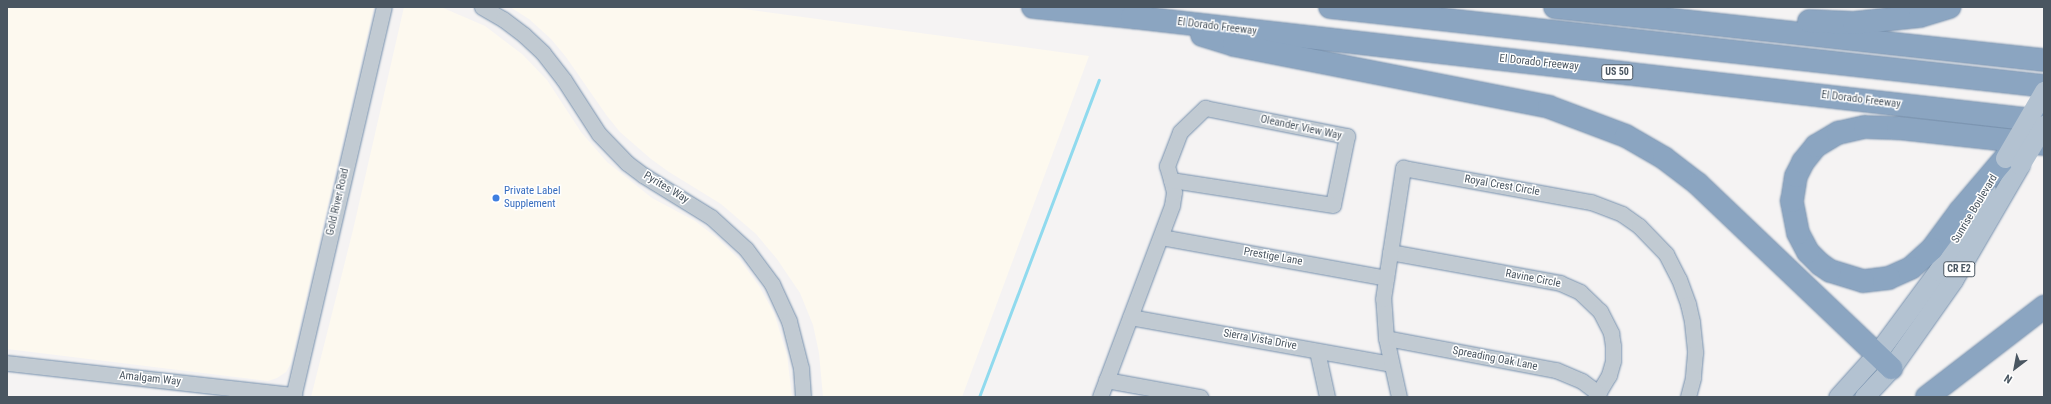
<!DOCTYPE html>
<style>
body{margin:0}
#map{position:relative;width:2051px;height:404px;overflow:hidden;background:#f5f3f3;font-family:"Roboto Condensed",sans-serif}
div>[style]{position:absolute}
.commercial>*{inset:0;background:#fdf9ef}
.stream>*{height:3px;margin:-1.5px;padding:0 1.5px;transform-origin:1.5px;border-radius:1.5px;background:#90daee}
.roads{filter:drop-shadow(0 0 1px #7690ad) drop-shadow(0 0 1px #7690ad)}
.minor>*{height:15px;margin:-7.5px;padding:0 7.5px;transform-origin:7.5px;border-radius:7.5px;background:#c1cad2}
.major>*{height:19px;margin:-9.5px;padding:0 9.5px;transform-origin:9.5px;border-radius:9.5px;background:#b3c2d1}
.highway>*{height:22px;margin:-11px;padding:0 11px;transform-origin:11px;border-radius:11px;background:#8ba5c1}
.major-bridge>*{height:19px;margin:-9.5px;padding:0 9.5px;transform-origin:9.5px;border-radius:9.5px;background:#b3c2d1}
.dots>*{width:11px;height:11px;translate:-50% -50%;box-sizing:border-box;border:2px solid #fff;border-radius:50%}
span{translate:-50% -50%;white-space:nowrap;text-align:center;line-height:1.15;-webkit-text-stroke:3px #fff;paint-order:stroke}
.shield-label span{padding:1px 3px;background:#fff;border:1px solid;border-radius:3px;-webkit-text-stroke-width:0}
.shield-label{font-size:10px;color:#4a5661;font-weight:700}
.street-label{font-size:11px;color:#4a5661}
.shop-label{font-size:11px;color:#366cbe}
.left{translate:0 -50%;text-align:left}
.frame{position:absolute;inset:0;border:8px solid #4a5661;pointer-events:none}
.north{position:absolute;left:1995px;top:348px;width:40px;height:40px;-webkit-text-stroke:3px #fff;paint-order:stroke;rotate:212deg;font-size:11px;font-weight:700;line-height:16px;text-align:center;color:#4a5661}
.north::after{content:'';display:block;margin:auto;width:14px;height:18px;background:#4a5661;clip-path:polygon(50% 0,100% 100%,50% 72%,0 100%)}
</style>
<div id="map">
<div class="commercial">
<div style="clip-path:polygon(7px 7px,374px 7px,291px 363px,286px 372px,277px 378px,268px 381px,7px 349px)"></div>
<div style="clip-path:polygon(404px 7px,441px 7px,485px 26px,522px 54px,547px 80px,581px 132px,607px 162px,652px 198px,695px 221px,717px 238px,740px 260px,759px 286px,774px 313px,787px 355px,792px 397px,311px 397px,353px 230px)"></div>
<div style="clip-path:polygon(510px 7px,729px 7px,1089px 56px,962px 397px,823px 397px,819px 353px,813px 325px,800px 293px,777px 259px,756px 234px,721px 204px,669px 172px,651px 159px,620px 132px,607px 116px,566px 57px,551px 39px,529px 19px)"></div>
</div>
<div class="stream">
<div style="left:979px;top:397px;width:339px;rotate:-69.3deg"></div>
</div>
<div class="roads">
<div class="minor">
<div style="left:482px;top:7px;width:24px;rotate:30deg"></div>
<div style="left:503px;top:19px;width:26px;rotate:37deg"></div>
<div style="left:524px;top:35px;width:26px;rotate:43deg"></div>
<div style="left:543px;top:53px;width:34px;rotate:52deg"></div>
<div style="left:564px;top:80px;width:64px;rotate:57.1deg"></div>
<div style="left:599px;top:134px;width:40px;rotate:46deg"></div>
<div style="left:627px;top:163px;width:20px;rotate:37deg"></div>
<div style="left:643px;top:175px;width:80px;rotate:31.7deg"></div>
<div style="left:711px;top:217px;width:47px;rotate:42.4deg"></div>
<div style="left:746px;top:249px;width:44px;rotate:53.4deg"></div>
<div style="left:772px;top:284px;width:41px;rotate:65.3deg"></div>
<div style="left:789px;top:321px;width:49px;rotate:75.7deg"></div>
<div style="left:801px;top:368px;width:29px;rotate:86deg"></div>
<div style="left:1161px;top:237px;width:229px;rotate:10.3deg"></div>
<div style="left:1390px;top:252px;width:173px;rotate:10.3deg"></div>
<div style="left:1560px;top:283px;width:22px;rotate:24deg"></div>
<div style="left:1580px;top:292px;width:28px;rotate:44deg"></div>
<div style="left:1600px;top:311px;width:25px;rotate:63deg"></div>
<div style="left:1611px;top:333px;width:13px;rotate:81deg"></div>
<div style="left:1613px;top:346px;width:15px;rotate:90deg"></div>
<div style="left:1613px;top:361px;width:15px;rotate:106deg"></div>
<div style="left:1609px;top:375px;width:26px;rotate:121deg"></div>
<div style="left:1130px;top:317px;width:265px;rotate:10.2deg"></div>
<div style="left:1386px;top:338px;width:173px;rotate:10.7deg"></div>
<div style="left:1556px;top:370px;width:28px;rotate:23deg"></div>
<div style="left:1582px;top:381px;width:21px;rotate:37deg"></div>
<div style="left:1317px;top:351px;width:47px;rotate:77.7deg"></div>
<div style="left:7px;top:363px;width:289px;rotate:6.4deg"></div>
<div style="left:1106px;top:380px;width:96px;rotate:10.3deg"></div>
<div style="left:293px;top:397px;width:400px;rotate:-76.9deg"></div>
<div style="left:1100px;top:397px;width:205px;rotate:-69.4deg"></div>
<div style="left:1172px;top:205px;width:13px;rotate:-81deg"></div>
<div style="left:1174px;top:192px;width:12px;rotate:-104deg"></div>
<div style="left:1171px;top:180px;width:15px;rotate:-106deg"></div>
<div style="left:1167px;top:166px;width:36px;rotate:-69deg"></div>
<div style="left:1180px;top:132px;width:35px;rotate:-44deg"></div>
<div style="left:1205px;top:108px;width:145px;rotate:11.2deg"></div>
<div style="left:1347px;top:136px;width:70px;rotate:101.5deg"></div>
<div style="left:1333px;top:205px;width:164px;rotate:-171.2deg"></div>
<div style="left:1399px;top:397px;width:60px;rotate:-102.4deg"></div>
<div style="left:1386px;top:338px;width:39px;rotate:-94deg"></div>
<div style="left:1383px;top:299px;width:133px;rotate:-81.3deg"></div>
<div style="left:1403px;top:168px;width:191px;rotate:10.3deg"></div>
<div style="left:1591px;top:202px;width:33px;rotate:21deg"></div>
<div style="left:1622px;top:214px;width:21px;rotate:35deg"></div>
<div style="left:1639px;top:226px;width:39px;rotate:46deg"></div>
<div style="left:1666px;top:254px;width:28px;rotate:63deg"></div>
<div style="left:1679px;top:279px;width:27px;rotate:70deg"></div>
<div style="left:1688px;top:304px;width:18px;rotate:77deg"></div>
<div style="left:1692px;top:322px;width:31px;rotate:84deg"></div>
<div style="left:1695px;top:353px;width:25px;rotate:95deg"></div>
<div style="left:1693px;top:378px;width:20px;rotate:105deg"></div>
</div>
<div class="major">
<div style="left:1838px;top:397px;width:57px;rotate:-47.9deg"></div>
<div style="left:1876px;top:355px;width:104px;rotate:-53.6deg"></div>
<div style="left:1938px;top:271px;width:94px;rotate:-59.3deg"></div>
<div style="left:1864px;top:397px;width:40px;rotate:-47deg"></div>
<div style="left:1891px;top:368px;width:108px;rotate:-54.8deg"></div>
<div style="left:1953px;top:280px;width:133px;rotate:-59.8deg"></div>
</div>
<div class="highway">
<div style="left:1033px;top:7px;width:100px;rotate:5.8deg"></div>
<div style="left:1132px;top:17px;width:918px;rotate:6.51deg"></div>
<div style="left:1330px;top:7px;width:718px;rotate:6.31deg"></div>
<div style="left:1555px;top:7px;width:492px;rotate:6.2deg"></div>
<div style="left:1809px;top:21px;width:45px;rotate:2.5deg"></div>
<div style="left:1854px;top:23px;width:66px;rotate:-6.1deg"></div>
<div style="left:1920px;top:16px;width:31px;rotate:-17deg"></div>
<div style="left:1202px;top:35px;width:34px;rotate:17deg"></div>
<div style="left:1234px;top:45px;width:321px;rotate:11.1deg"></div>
<div style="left:1549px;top:107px;width:82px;rotate:20.6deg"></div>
<div style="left:1626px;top:136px;width:44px;rotate:30.1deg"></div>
<div style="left:1664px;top:158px;width:43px;rotate:37.4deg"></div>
<div style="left:1698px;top:184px;width:267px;rotate:43.6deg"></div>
<div style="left:2005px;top:158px;width:70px;rotate:130.3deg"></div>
<div style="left:1960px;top:211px;width:47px;rotate:126.4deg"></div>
<div style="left:1932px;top:249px;width:28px;rotate:138deg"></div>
<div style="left:1911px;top:268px;width:24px;rotate:156deg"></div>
<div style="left:1889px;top:278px;width:26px;rotate:173deg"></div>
<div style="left:1863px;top:281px;width:34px;rotate:-163deg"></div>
<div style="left:1830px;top:271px;width:12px;rotate:-145deg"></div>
<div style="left:1820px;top:264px;width:17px;rotate:-135deg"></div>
<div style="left:1808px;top:252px;width:21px;rotate:-118deg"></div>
<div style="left:1798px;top:233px;width:33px;rotate:-101deg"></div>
<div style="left:1792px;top:201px;width:25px;rotate:-81deg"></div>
<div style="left:1796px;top:176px;width:16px;rotate:-63deg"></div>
<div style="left:1803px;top:162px;width:21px;rotate:-51deg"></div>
<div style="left:1816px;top:146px;width:26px;rotate:-31deg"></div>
<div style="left:1838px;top:133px;width:28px;rotate:-13deg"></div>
<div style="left:1865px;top:127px;width:33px;rotate:2deg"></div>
<div style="left:1898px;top:128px;width:147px;rotate:6.3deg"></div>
<div style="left:1927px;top:397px;width:148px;rotate:-37.6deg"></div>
</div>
</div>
<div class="major-bridge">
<div style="left:2005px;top:158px;width:78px;rotate:-59.8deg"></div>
<div style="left:2020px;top:165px;width:47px;rotate:-59deg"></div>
</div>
<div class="dots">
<div style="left:496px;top:198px;background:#3f7fe0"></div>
</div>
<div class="shield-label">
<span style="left:1617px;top:72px">US 50</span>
<span style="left:1959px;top:269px">CR E2</span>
</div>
<div class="street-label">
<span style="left:1217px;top:27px;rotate:7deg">El Dorado Freeway</span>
<span style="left:1539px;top:63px;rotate:6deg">El Dorado Freeway</span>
<span style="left:1861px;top:100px;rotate:7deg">El Dorado Freeway</span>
<span style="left:1301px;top:128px;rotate:12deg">Oleander View Way</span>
<span style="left:1502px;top:186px;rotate:10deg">Royal Crest Circle</span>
<span style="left:666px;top:188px;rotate:31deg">Pyrites Way</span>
<span style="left:338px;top:202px;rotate:-77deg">Gold River Road</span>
<span style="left:1975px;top:209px;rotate:-59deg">Sunrise Boulevard</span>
<span style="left:1273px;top:257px;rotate:10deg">Prestige Lane</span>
<span style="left:1533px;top:279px;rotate:11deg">Ravine Circle</span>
<span style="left:1260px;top:340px;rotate:10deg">Sierra Vista Drive</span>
<span style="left:1495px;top:359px;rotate:11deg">Spreading Oak Lane</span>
<span style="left:150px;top:379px;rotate:6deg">Amalgam Way</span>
</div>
<div class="shop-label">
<span class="left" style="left:504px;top:198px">Private Label<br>Supplement</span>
</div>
<div class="frame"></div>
<div class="north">N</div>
</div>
